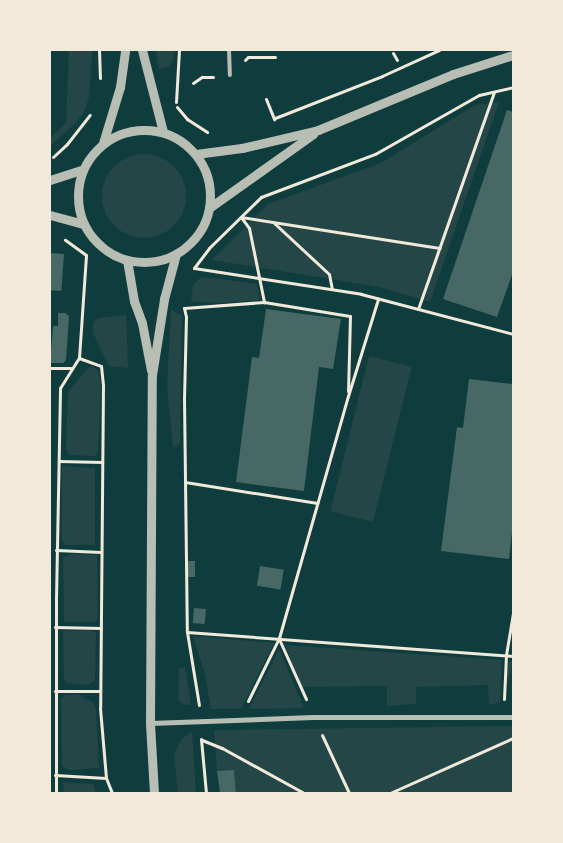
<!DOCTYPE html>
<style>
body{margin:0}
#map{position:relative;width:563px;height:843px;overflow:hidden;background:#0f3d3e;font-family:"Noto Sans",sans-serif}
div>[style]{position:absolute}
.green>*{inset:0;background:#244646;transform-origin:0 0}
.round{border-radius:50%}
.building>*{inset:0;background:#486865;transform-origin:0 0}
.path>*{height:3px;margin:-1.5px;padding:0 1.5px;transform-origin:1.5px;border-radius:1.5px;background:#f1e9da}
.service>*{height:4px;margin:-2px;padding:0 2px;transform-origin:2px;border-radius:2px;background:#b8beb3}
.minor>*{height:5px;margin:-2.5px;padding:0 2.5px;transform-origin:2.5px;border-radius:2.5px;background:#b8beb3}
.tertiary>*{height:9px;margin:-4.5px;padding:0 4.5px;transform-origin:4.5px;border-radius:4.5px;background:#b8beb3}
.tertiary>.ring{margin:-4.5px;padding:0;box-sizing:content-box;background:none;border:9px solid #b8beb3;border-radius:50%}
span{translate:-50% -50%;white-space:nowrap;text-align:center;line-height:1.15;-webkit-text-stroke:4px #f1e9da;paint-order:stroke}
.frame{position:absolute;inset:0;border:51px solid #f1e9da;pointer-events:none}
</style>
<div id="map">
<div class="green">
<div style="clip-path:polygon(69px 50px,92px 50px,89px 97px,85px 110px,76px 123px,50px 146px,50px 138px,66px 123px)"></div>
<div style="clip-path:polygon(156px 50px,174px 50px,173px 61px,169px 66px,159px 69px)"></div>
<div style="clip-path:polygon(499px 102px,430px 302px,379px 287px,212px 260px,268px 204px,381px 163px,475px 105px)"></div>
<div class="round" style="left:102px;top:154px;width:84px;height:84px"></div>
<div style="clip-path:polygon(205px 277px,257px 284px,260px 300px,224px 303px,191px 302px,193px 285px,200px 278px)"></div>
<div style="clip-path:polygon(171px 310px,182px 315px,180px 443px,173px 448px,167px 386px)"></div>
<div style="clip-path:polygon(126px 315px,128px 368px,109px 366px,93px 333px,93px 322px,98px 318px)"></div>
<div style="left:369px;top:356px;width:44px;height:160px;rotate:14deg"></div>
<div style="clip-path:polygon(89px 367px,93px 367px,98px 371px,101px 386px,98px 452px,95px 456px,69px 455px,66px 448px,68px 392px)"></div>
<div style="clip-path:polygon(62px 466px,95px 468px,95px 545px,65px 545px,62px 541px)"></div>
<div style="clip-path:polygon(71px 554px,97px 555px,98px 618px,95px 622px,65px 622px,64px 619px,63px 558px)"></div>
<div style="clip-path:polygon(88px 630px,96px 632px,95px 681px,86px 685px,67px 683px,64px 679px,63px 631px)"></div>
<div style="clip-path:polygon(193px 636px,274px 643px,241px 709px,211px 709px,205px 674px)"></div>
<div style="clip-path:polygon(285px 645px,502px 660px,500px 702px,489px 705px,488px 685px,416px 687px,416px 704px,387px 706px,387px 686px,302px 687px)"></div>
<div style="clip-path:polygon(279px 649px,304px 708px,249px 709px)"></div>
<div style="left:509px;top:661px;width:4px;height:23px;rotate:14deg"></div>
<div style="clip-path:polygon(179px 668px,185px 668px,191px 705px,185px 705px,178px 700px)"></div>
<div style="clip-path:polygon(77px 694px,94px 703px,96px 710px,99px 768px,70px 770px,62px 766px,61px 699px,65px 695px)"></div>
<div style="clip-path:polygon(513px 726px,513px 793px,238px 793px,236px 792px,234px 770px,217px 771px,214px 730px)"></div>
<div style="clip-path:polygon(192px 732px,196px 793px,178px 793px,174px 755px,182px 738px)"></div>
<div style="clip-path:polygon(63px 782px,93px 784px,96px 793px,64px 793px)"></div>
</div>
<div class="building">
<div style="clip-path:polygon(507px 110px,513px 112px,513px 272px,497px 317px,443px 299px)"></div>
<div style="left:50px;top:253px;width:14px;height:37px;rotate:4deg"></div>
<div style="clip-path:polygon(266px 309px,341px 319px,333px 369px,319px 367px,304px 491px,236px 482px,252px 357px,259px 358px)"></div>
<div style="clip-path:polygon(58px 313px,65px 313px,69px 316px,66px 360px,63px 363px,50px 363px,53px 326px,58px 326px)"></div>
<div style="clip-path:polygon(469px 379px,513px 384px,513px 523px,509px 559px,441px 551px,457px 427px,463px 428px)"></div>
<div style="left:188px;top:561px;width:7px;height:16px"></div>
<div style="left:260px;top:566px;width:24px;height:20px;rotate:9deg"></div>
<div style="left:194px;top:608px;width:12px;height:15px;rotate:5deg"></div>
<div style="clip-path:polygon(234px 770px,236px 793px,220px 793px,217px 771px)"></div>
</div>
<div class="path">
<div style="left:99px;top:50px;width:28px;rotate:88deg"></div>
<div style="left:393px;top:53px;width:8px;rotate:60deg"></div>
<div style="left:245px;top:60px;width:4px;rotate:-45deg"></div>
<div style="left:248px;top:57px;width:27px"></div>
<div style="left:193px;top:83px;width:11px;rotate:-34deg"></div>
<div style="left:202px;top:77px;width:11px"></div>
<div style="left:266px;top:99px;width:22px;rotate:68deg"></div>
<div style="left:176px;top:102px;width:52px;rotate:-86.7deg"></div>
<div style="left:177px;top:107px;width:16px;rotate:50deg"></div>
<div style="left:187px;top:119px;width:24px;rotate:33deg"></div>
<div style="left:275px;top:118px;width:115px;rotate:-21.4deg"></div>
<div style="left:382px;top:76px;width:63px;rotate:-24.5deg"></div>
<div style="left:53px;top:157px;width:19px;rotate:-43deg"></div>
<div style="left:67px;top:144px;width:37px;rotate:-52deg"></div>
<div style="left:241px;top:217px;width:201px;rotate:8.9deg"></div>
<div style="left:241px;top:217px;width:14px;rotate:54deg"></div>
<div style="left:249px;top:228px;width:76px;rotate:78.5deg"></div>
<div style="left:273px;top:222px;width:76px;rotate:42.9deg"></div>
<div style="left:329px;top:274px;width:15px;rotate:79deg"></div>
<div style="left:194px;top:268px;width:25px;rotate:-53deg"></div>
<div style="left:209px;top:248px;width:73px;rotate:-44.4deg"></div>
<div style="left:261px;top:197px;width:122px;rotate:-20.7deg"></div>
<div style="left:375px;top:154px;width:120px;rotate:-29.6deg"></div>
<div style="left:479px;top:95px;width:35px;rotate:-13deg"></div>
<div style="left:194px;top:268px;width:169px;rotate:8.8deg"></div>
<div style="left:361px;top:294px;width:157px;rotate:14.7deg"></div>
<div style="left:184px;top:308px;width:9px;rotate:77deg"></div>
<div style="left:186px;top:317px;width:81px;rotate:91.4deg"></div>
<div style="left:184px;top:398px;width:234px;rotate:89.3deg"></div>
<div style="left:187px;top:632px;width:74px;rotate:80.7deg"></div>
<div style="left:184px;top:308px;width:80px;rotate:-4.3deg"></div>
<div style="left:264px;top:302px;width:87px;rotate:9.2deg"></div>
<div style="left:350px;top:316px;width:75px;rotate:91.5deg"></div>
<div style="left:418px;top:309px;width:230px;rotate:-70.7deg"></div>
<div style="left:79px;top:358px;width:23px;rotate:20deg"></div>
<div style="left:101px;top:366px;width:19px;rotate:84deg"></div>
<div style="left:103px;top:385px;width:323px;rotate:90.5deg"></div>
<div style="left:100px;top:708px;width:70px;rotate:85.1deg"></div>
<div style="left:106px;top:778px;width:16px;rotate:68deg"></div>
<div style="left:50px;top:368px;width:21px"></div>
<div style="left:59px;top:461px;width:43px;rotate:1.3deg"></div>
<div style="left:185px;top:482px;width:134px;rotate:9deg"></div>
<div style="left:56px;top:550px;width:45px;rotate:2.5deg"></div>
<div style="left:55px;top:627px;width:46px;rotate:1.2deg"></div>
<div style="left:187px;top:632px;width:327px;rotate:4.2deg"></div>
<div style="left:279px;top:639px;width:66px;rotate:65.8deg"></div>
<div style="left:55px;top:691px;width:45px"></div>
<div style="left:504px;top:699px;width:44px;rotate:-87.4deg"></div>
<div style="left:506px;top:655px;width:43px;rotate:-80.5deg"></div>
<div style="left:248px;top:701px;width:70px;rotate:-63.8deg"></div>
<div style="left:279px;top:638px;width:252px;rotate:-74.1deg"></div>
<div style="left:348px;top:396px;width:102px;rotate:-72.8deg"></div>
<div style="left:322px;top:735px;width:64px;rotate:65deg"></div>
<div style="left:201px;top:739px;width:54px;rotate:84.7deg"></div>
<div style="left:202px;top:740px;width:22px;rotate:22deg"></div>
<div style="left:222px;top:748px;width:94px;rotate:28.8deg"></div>
<div style="left:55px;top:775px;width:51px;rotate:3.4deg"></div>
<div style="left:56px;top:793px;width:194px;rotate:-90deg"></div>
<div style="left:56px;top:599px;width:211px;rotate:-88.9deg"></div>
<div style="left:60px;top:388px;width:36px;rotate:-58deg"></div>
<div style="left:79px;top:358px;width:103px;rotate:-86.1deg"></div>
<div style="left:86px;top:255px;width:26px;rotate:-144deg"></div>
<div style="left:390px;top:793px;width:135px;rotate:-24.1deg"></div>
</div>
<div class="service">
<div style="left:229px;top:50px;width:25px;rotate:88deg"></div>
</div>
<div class="minor">
<div style="left:150px;top:723px;width:163px;rotate:-2.1deg"></div>
<div style="left:313px;top:717px;width:200px"></div>
</div>
<div class="tertiary">
<div style="left:142px;top:50px;width:85px;rotate:75.6deg"></div>
<div class="ring" style="left:78px;top:130px;width:123px;height:123px"></div>
<div style="left:103px;top:143px;width:59px;rotate:-73.1deg"></div>
<div style="left:120px;top:87px;width:37px;rotate:-82deg"></div>
<div style="left:196px;top:154px;width:46px;rotate:-7.4deg"></div>
<div style="left:242px;top:148px;width:78px;rotate:-13.3deg"></div>
<div style="left:318px;top:130px;width:146px;rotate:-22.5deg"></div>
<div style="left:453px;top:74px;width:63px;rotate:-17.6deg"></div>
<div style="left:50px;top:180px;width:35px;rotate:-18deg"></div>
<div style="left:209px;top:208px;width:128px;rotate:-35.4deg"></div>
<div style="left:50px;top:215px;width:34px;rotate:15deg"></div>
<div style="left:127px;top:260px;width:42px;rotate:80.3deg"></div>
<div style="left:134px;top:301px;width:23px;rotate:70deg"></div>
<div style="left:142px;top:323px;width:48px;rotate:79.2deg"></div>
<div style="left:154px;top:793px;width:70px;rotate:-93.3deg"></div>
<div style="left:150px;top:723px;width:348px;rotate:-89.7deg"></div>
<div style="left:152px;top:375px;width:77px;rotate:-81deg"></div>
<div style="left:164px;top:299px;width:47px;rotate:-75.1deg"></div>
</div>
<div class="frame"></div>
</div>
